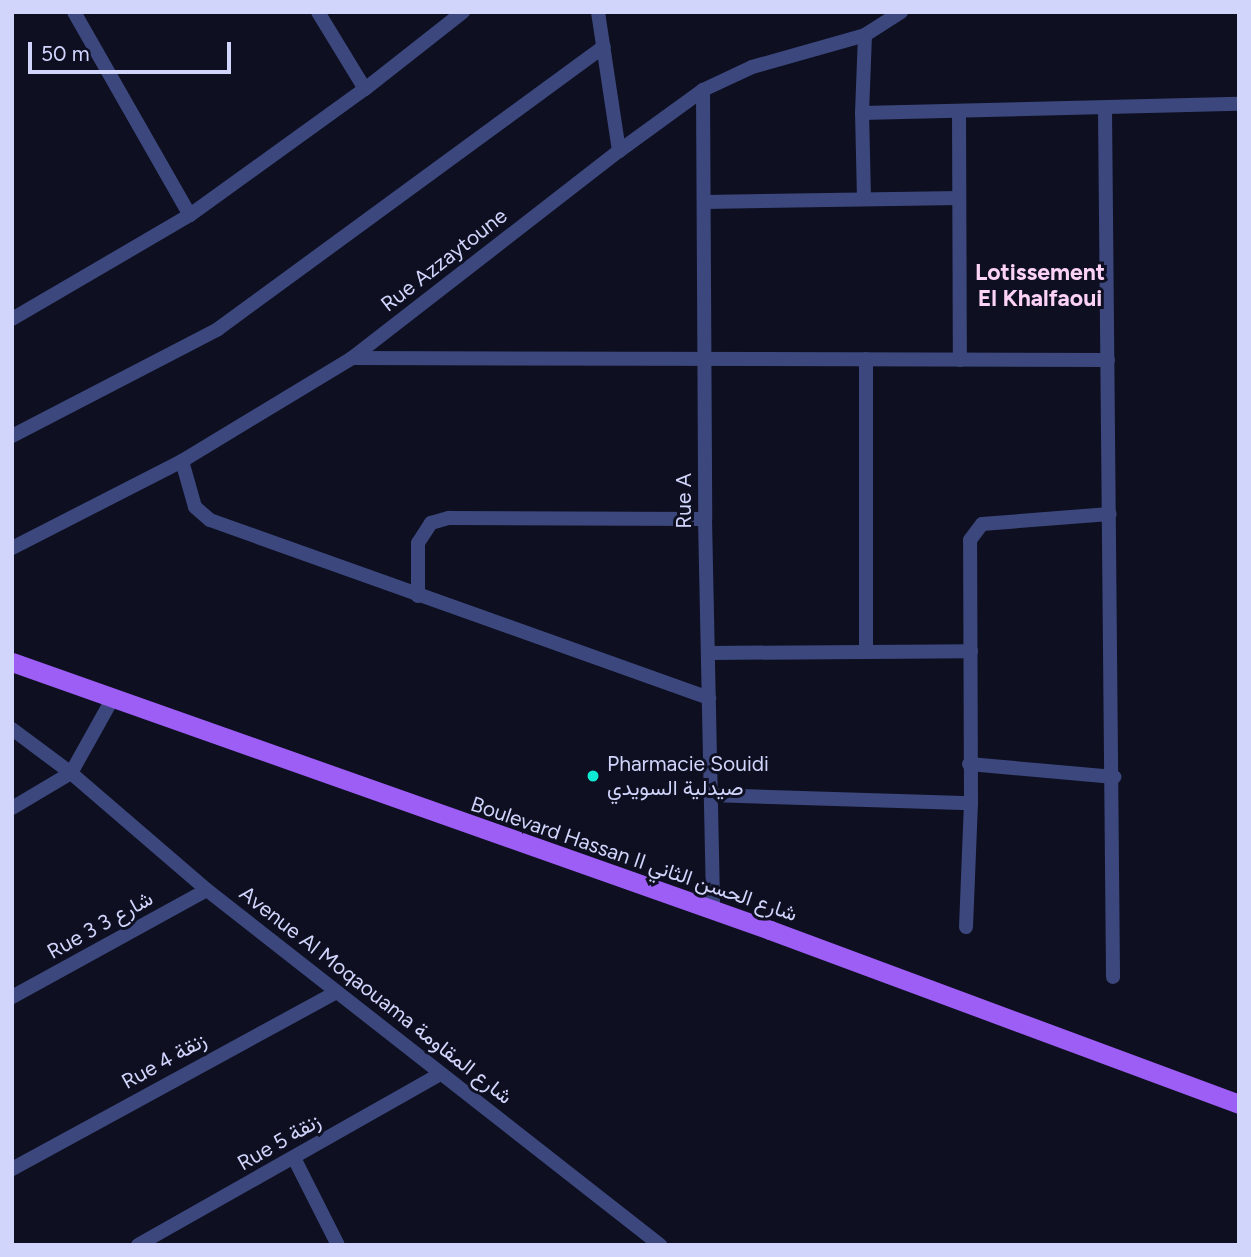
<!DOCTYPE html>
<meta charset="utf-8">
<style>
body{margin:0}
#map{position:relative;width:1251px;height:1257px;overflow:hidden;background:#0e0f21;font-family:Figtree,Vazirmatn,sans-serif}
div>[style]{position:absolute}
.minor>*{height:14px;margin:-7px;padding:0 7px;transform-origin:7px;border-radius:7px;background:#3c487d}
.tertiary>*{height:14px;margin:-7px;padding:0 7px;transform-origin:7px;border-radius:7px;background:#3c487d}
.primary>*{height:19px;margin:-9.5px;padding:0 9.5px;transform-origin:9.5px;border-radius:9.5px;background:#9d5ef5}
.dots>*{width:19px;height:19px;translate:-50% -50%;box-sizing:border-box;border:4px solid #0e0f21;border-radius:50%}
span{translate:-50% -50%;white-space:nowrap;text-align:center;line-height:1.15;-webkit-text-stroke:6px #0e0f21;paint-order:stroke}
.street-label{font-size:21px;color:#d1d5fc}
.poi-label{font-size:21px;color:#d1d5fc}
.left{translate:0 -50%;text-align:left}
.neighbourhood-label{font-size:23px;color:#fcd3f6;font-weight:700}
.frame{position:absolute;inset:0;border:14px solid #d1d5fc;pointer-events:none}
.scale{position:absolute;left:28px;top:42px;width:203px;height:32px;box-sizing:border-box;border:4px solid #d1d5fc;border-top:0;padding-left:9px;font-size:21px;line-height:24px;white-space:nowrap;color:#d1d5fc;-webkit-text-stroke:5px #0e0f21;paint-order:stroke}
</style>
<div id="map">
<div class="minor">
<div style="left:74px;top:12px;width:234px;rotate:60.3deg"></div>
<div style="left:318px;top:12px;width:90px;rotate:58.6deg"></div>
<div style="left:598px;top:12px;width:141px;rotate:81.4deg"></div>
<div style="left:703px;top:90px;width:429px;rotate:89.7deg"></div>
<div style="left:705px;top:519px;width:392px;rotate:88.8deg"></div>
<div style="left:1105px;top:109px;width:868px;rotate:89.47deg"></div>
<div style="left:959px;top:112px;width:248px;rotate:89.8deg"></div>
<div style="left:862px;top:113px;width:377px;rotate:-1.4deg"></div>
<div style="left:864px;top:199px;width:86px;rotate:-91.3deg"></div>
<div style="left:862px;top:113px;width:78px;rotate:-87.8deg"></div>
<div style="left:704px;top:202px;width:255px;rotate:-0.9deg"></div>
<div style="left:12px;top:319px;width:206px;rotate:-30.3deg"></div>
<div style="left:190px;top:215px;width:216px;rotate:-35.8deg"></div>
<div style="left:365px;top:89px;width:125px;rotate:-38.2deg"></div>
<div style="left:352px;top:358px;width:756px;rotate:0.15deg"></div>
<div style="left:12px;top:436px;width:232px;rotate:-27.4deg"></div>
<div style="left:218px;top:329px;width:478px;rotate:-36.2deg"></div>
<div style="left:182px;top:461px;width:48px;rotate:74.2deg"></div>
<div style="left:195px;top:507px;width:20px;rotate:41deg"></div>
<div style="left:210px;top:520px;width:530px;rotate:19.63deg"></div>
<div style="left:12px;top:548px;width:191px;rotate:-27.1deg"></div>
<div style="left:182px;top:461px;width:199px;rotate:-31.2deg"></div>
<div style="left:352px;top:358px;width:338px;rotate:-37.8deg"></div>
<div style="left:619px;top:151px;width:104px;rotate:-36deg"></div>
<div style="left:703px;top:90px;width:54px;rotate:-25.1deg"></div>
<div style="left:752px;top:67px;width:117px;rotate:-15.8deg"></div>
<div style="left:865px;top:35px;width:43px;rotate:-32.6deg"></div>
<div style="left:418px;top:596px;width:53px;rotate:-90deg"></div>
<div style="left:418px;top:543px;width:24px;rotate:-57deg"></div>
<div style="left:431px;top:523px;width:19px;rotate:-16deg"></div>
<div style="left:449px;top:518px;width:256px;rotate:0.2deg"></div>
<div style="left:866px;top:652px;width:293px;rotate:-90deg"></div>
<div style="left:709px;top:653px;width:262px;rotate:-0.4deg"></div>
<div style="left:969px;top:764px;width:146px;rotate:5.1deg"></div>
<div style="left:710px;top:795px;width:261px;rotate:1.8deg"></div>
<div style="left:12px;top:808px;width:69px;rotate:-30.7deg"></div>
<div style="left:966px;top:927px;width:124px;rotate:-87.7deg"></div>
<div style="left:971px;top:803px;width:263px;rotate:-90.2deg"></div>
<div style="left:970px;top:540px;width:20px;rotate:-53deg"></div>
<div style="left:982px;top:524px;width:128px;rotate:-4.5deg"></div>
<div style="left:12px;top:997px;width:222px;rotate:-28.8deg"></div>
<div style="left:294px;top:1158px;width:97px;rotate:63.2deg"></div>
<div style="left:12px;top:1169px;width:370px;rotate:-28.6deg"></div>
<div style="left:138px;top:1245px;width:347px;rotate:-29.5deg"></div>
</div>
<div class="tertiary">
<div style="left:12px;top:729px;width:74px;rotate:36.7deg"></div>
<div style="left:71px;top:773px;width:179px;rotate:40.7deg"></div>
<div style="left:207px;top:890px;width:576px;rotate:38.08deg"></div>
<div style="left:71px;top:773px;width:86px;rotate:-60.8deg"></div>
</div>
<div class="primary">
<div style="left:12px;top:662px;width:804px;rotate:19.47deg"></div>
<div style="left:770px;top:930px;width:500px;rotate:20.35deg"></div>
</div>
<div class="dots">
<div style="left:593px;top:776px;background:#0eebd2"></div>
</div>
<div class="street-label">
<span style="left:444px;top:260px;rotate:-38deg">Rue Azzaytoune</span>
<span style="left:684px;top:501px;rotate:-90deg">Rue A</span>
<span style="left:634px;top:859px;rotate:19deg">Boulevard Hassan II شارع الحسن الثاني</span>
<span style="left:100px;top:925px;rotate:-29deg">Rue 3 شارع 3</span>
<span style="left:376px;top:995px;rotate:38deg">Avenue Al Moqaouama شارع المقاومة</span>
<span style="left:164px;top:1061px;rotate:-29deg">Rue 4 زنقة</span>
<span style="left:279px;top:1142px;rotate:-30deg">Rue 5 زنقة</span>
</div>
<div class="poi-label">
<span class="left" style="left:607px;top:776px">Pharmacie Souidi<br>صيدلية السويدي</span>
</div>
<div class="neighbourhood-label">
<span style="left:1040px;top:285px">Lotissement<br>El Khalfaoui</span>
</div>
<div class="frame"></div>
<div class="scale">50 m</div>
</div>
